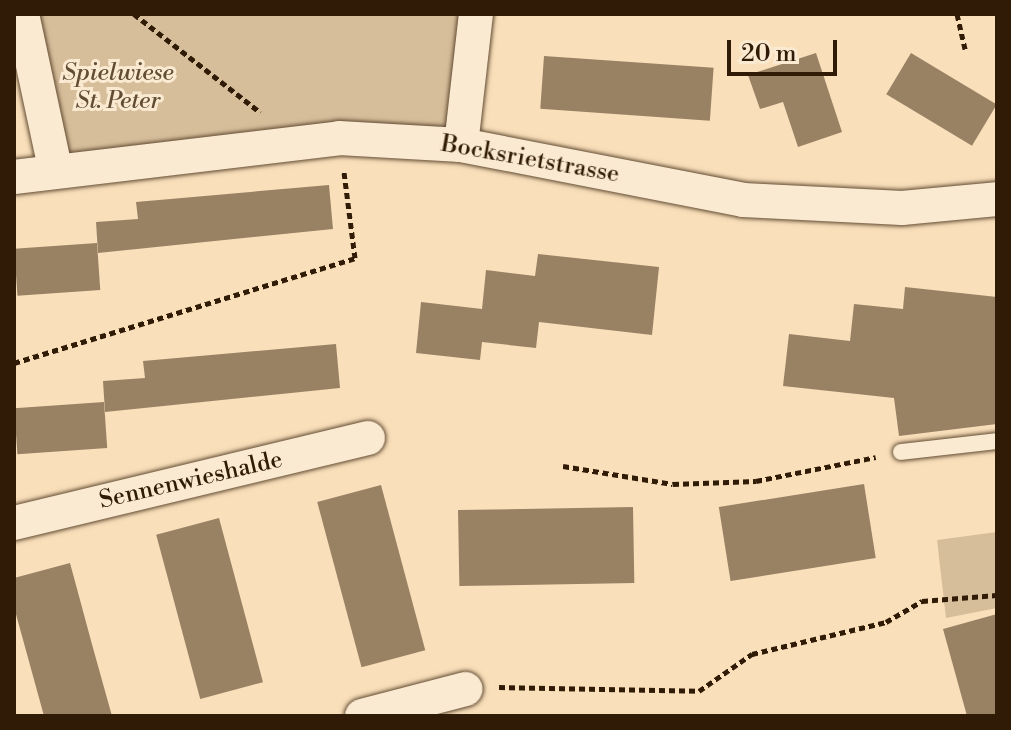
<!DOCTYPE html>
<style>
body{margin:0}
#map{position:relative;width:1011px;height:730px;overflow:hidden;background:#f9dfba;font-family:"Libre Bodoni",serif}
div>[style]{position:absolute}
.green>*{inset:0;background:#d7be9b}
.building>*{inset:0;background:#998164;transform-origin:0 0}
.path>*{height:5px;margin-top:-2.5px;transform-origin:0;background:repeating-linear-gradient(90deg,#301b06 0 6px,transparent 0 10px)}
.roads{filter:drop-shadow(0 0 2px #624c33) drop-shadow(0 0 2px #624c33)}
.service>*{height:16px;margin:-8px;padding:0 8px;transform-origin:8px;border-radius:8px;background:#fbead2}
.minor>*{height:34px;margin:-17px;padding:0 17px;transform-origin:17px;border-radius:17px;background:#fbead2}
span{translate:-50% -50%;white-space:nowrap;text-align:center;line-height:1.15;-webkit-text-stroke:6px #fbead2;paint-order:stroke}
.park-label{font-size:24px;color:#624c33;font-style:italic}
.street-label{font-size:24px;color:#301b06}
.frame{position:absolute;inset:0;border:16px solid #301b06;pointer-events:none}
.scale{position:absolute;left:727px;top:40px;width:110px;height:36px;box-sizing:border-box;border:4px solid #301b06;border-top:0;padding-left:10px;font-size:24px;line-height:28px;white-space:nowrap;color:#301b06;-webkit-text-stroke:6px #fbead2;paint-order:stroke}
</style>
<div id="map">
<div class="green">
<div style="clip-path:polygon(22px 14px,476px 14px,461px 145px,55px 168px)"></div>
<div style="clip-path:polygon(997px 532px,997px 608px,946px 618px,937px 540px)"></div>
</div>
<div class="building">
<div style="clip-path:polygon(816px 53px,842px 132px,798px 147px,783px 102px,760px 109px,748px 75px)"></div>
<div style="left:911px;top:53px;width:100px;height:48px;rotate:31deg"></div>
<div style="left:544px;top:56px;width:170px;height:53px;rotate:4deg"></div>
<div style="clip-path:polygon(329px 185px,333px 229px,98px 253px,96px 222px,138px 219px,136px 202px)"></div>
<div style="left:97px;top:243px;width:47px;height:83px;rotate:86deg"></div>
<div style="clip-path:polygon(538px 254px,659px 267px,652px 335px,539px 322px,536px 348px,482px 342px,480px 360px,416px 353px,421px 302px,482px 309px,486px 270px,535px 276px)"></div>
<div style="clip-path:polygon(905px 287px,997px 297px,997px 424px,899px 436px,894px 398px,783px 386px,789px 334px,850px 341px,854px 304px,903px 309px)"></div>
<div style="clip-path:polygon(336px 344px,340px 388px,105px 412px,103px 381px,145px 378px,143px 361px)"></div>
<div style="left:104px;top:402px;width:46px;height:90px;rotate:86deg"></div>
<div style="left:864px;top:484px;width:75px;height:147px;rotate:81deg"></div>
<div style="left:381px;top:485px;width:171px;height:66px;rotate:75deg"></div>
<div style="left:633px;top:507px;width:76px;height:175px;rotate:89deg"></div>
<div style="left:219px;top:518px;width:170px;height:65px;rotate:75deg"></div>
<div style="clip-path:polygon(70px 563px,93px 648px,112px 716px,44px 716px,14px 607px,14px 578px)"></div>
<div style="clip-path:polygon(997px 614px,997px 716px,967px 716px,943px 629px)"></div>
</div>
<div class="path">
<div style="left:134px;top:14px;width:160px;rotate:37.9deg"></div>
<div style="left:957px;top:14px;width:36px;rotate:77deg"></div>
<div style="left:14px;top:363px;width:357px;rotate:-17.1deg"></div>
<div style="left:355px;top:258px;width:87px;rotate:-97.3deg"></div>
<div style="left:563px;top:466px;width:111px;rotate:9.3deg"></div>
<div style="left:673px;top:484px;width:83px;rotate:-2.1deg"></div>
<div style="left:756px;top:481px;width:122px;rotate:-11.3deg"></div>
<div style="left:499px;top:687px;width:200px;rotate:1.1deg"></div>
<div style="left:699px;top:691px;width:65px;rotate:-34.9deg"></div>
<div style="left:752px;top:654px;width:138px;rotate:-13.4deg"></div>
<div style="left:886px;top:622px;width:42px;rotate:-30.3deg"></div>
<div style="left:922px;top:601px;width:75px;rotate:-4.6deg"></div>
</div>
<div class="roads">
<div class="service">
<div style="left:901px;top:452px;width:97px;rotate:-6.5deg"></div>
</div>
<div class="minor">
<div style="left:22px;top:14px;width:157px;rotate:77.9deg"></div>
<div style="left:461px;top:145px;width:132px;rotate:-83.5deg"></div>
<div style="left:14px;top:177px;width:327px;rotate:-6.8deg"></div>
<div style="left:339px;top:138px;width:122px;rotate:3.3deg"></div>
<div style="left:461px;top:145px;width:287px;rotate:11deg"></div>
<div style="left:743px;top:200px;width:159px;rotate:2.9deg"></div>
<div style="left:902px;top:208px;width:95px;rotate:-5.4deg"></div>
<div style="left:14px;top:523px;width:364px;rotate:-13.5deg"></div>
<div style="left:362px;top:716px;width:107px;rotate:-14.6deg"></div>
</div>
</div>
<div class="park-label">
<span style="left:118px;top:88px">Spielwiese<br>St. Peter</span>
</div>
<div class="street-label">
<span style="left:530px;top:160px;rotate:10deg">Bocksrietstrasse</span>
<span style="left:191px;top:481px;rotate:-13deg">Sennenwieshalde</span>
</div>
<div class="frame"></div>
<div class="scale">20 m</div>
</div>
